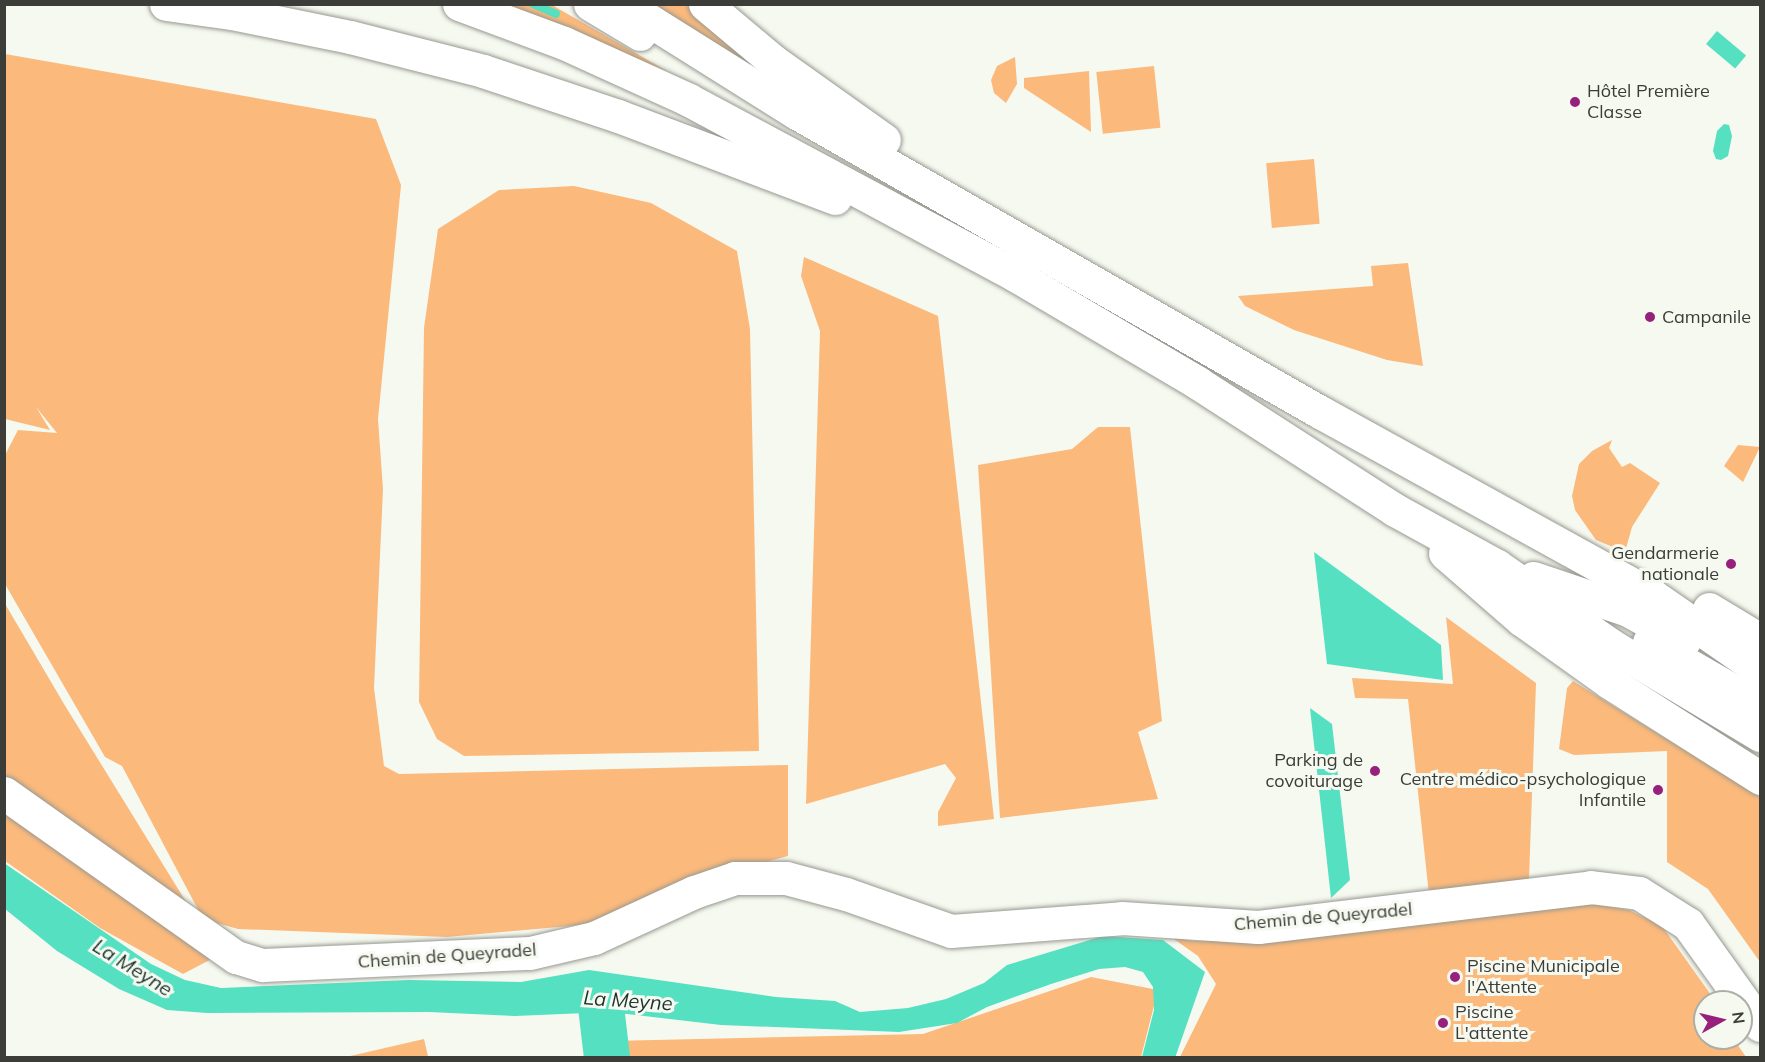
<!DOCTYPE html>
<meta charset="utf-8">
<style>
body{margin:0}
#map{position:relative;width:1765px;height:1062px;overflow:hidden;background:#f6f9f0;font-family:Mulish,sans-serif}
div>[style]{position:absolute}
.green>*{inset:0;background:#fbb97c;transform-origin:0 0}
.water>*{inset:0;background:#55e0c2;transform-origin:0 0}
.stream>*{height:8px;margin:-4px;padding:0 4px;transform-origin:4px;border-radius:4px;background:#55e0c2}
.river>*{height:46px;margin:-23px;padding:0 23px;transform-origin:23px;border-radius:23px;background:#55e0c2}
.roads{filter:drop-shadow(0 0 2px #979991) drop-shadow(0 0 2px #979991)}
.minor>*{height:33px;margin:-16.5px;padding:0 16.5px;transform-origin:16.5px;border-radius:16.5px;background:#fff}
.highway>*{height:33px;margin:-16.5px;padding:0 16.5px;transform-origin:16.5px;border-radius:16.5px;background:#fff}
.dots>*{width:16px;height:16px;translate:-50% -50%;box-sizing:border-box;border:3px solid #f6f9f0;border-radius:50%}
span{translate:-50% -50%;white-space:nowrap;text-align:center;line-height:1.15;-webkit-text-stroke:6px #f6f9f0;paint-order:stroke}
.poi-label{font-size:18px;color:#3c3d39}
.left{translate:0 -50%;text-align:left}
.right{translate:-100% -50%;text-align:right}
.street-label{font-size:18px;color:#3c3d39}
.water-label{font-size:20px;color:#1b322d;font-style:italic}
.frame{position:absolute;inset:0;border:6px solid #3c3d39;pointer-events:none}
.north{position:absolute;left:1693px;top:990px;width:60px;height:60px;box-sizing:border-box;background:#f6f9f0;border:2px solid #acaea7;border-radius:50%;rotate:82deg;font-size:16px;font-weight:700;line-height:24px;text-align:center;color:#3c3d39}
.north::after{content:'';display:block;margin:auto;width:21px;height:27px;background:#96207c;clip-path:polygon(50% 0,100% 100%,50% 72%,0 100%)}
</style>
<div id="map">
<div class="green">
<div style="clip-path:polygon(502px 5px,552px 5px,667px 71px)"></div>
<div style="clip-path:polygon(647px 5px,690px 5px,761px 67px,725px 51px)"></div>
<div style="clip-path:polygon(5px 54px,376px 119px,401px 185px,378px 419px,383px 489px,374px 688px,384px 766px,399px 774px,788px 765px,788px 856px,743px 868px,602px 922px,570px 926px,447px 937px,238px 929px,203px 919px,122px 766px,105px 757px,5px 584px,4px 457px,18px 430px,57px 433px,36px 407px,50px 430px,5px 419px)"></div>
<div style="clip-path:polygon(1015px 57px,1017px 84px,1006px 103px,994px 93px,991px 80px,997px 66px)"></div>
<div style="left:1154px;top:66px;width:62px;height:58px;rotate:84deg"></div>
<div style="clip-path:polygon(1089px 71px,1091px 132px,1024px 88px,1024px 78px)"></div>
<div style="left:1314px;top:159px;width:65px;height:48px;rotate:85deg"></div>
<div style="clip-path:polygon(574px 186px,651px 203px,737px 251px,750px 329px,759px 751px,464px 756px,437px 739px,419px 702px,424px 328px,438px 229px,499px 190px)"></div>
<div style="clip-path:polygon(804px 257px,938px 316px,994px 819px,938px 826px,938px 812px,956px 778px,945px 764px,806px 804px,820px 331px,801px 276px)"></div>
<div style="clip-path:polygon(1408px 263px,1423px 366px,1387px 360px,1294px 330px,1245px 306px,1238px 296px,1373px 286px,1371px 266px)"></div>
<div style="clip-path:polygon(1098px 427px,1130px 427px,1162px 721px,1138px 732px,1158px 799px,1000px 818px,978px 465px,1072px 449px)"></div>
<div style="clip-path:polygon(1612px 440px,1609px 448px,1622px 467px,1630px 463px,1660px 483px,1632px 527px,1625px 552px,1596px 540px,1575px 510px,1572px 496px,1579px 464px,1592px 451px)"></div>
<div style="clip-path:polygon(1738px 445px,1760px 447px,1743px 482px,1724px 466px)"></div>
<div style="clip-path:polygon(4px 602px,64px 704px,188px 905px,181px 909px,5px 776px)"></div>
<div style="clip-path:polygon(1446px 617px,1536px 683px,1529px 879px,1429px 895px,1408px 699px,1355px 698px,1352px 678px,1453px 684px)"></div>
<div style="clip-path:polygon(1573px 681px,1760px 797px,1760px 962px,1708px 889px,1667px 862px,1667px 751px,1574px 755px,1559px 749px,1567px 688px)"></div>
<div style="clip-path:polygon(5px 802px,219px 955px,183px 974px,100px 928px,5px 861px)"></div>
<div style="clip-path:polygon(1571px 900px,1629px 910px,1662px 926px,1716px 1002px,1705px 1002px,1705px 1038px,1733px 1038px,1746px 1057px,1180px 1057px,1216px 984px,1198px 956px,1171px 937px,1193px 941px,1248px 940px)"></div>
<div style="clip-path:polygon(1091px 977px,1158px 990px,1141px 1057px,613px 1058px,611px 1041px,923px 1034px)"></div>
<div style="left:424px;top:1039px;width:18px;height:168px;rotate:77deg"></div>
</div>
<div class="water">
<div style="left:1717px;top:31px;width:38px;height:17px;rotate:40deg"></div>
<div style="clip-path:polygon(1724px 124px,1729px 125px,1732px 136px,1728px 156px,1721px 160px,1716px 159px,1713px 151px,1717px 131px)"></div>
<div style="clip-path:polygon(1314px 552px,1441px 645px,1443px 680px,1327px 664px)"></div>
<div style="clip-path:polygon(1310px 708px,1332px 724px,1350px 880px,1331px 898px)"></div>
<div style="clip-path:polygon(4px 863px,151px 964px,185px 980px,221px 988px,409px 980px,521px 982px,589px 970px,776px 997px,835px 1001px,860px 1012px,908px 1008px,946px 999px,984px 983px,1007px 965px,1103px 936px,1163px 940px,1205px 972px,1175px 1058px,1142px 1057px,1154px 1010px,1153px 987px,1143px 972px,1125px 967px,1099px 969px,1051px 984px,987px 1007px,957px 1023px,899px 1032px,721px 1025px,610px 1012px,515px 1016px,429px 1012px,207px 1013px,167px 1010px,119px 989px,57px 951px,5px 909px)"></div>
</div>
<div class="stream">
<div style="left:533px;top:4px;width:25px;rotate:23deg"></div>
</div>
<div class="river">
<div style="left:600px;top:998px;width:60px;rotate:83.3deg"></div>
</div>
<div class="roads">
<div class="minor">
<div style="left:4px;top:793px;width:284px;rotate:35.3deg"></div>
<div style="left:236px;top:957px;width:28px;rotate:17deg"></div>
<div style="left:263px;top:965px;width:267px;rotate:-2.6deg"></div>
<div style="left:530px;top:953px;width:66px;rotate:-13.2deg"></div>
<div style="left:594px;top:938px;width:110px;rotate:-24.7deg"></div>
<div style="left:694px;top:892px;width:43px;rotate:-18.9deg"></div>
<div style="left:735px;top:878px;width:51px"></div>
<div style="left:786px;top:878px;width:62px;rotate:14.9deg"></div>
<div style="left:846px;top:894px;width:111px;rotate:19.4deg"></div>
<div style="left:951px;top:931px;width:171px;rotate:-4.3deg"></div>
<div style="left:1122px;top:918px;width:136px;rotate:3.8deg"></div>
<div style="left:1258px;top:927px;width:335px;rotate:-6.8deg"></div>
<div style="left:1591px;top:887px;width:48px;rotate:7.1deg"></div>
<div style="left:1639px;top:893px;width:58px;rotate:32.3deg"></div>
<div style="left:1688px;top:924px;width:124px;rotate:54.5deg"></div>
</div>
<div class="highway">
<div style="left:166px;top:4px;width:67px;rotate:7.8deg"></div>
<div style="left:232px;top:13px;width:120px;rotate:11.5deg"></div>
<div style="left:350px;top:37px;width:137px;rotate:14.3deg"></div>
<div style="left:483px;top:71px;width:142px;rotate:18.4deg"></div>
<div style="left:618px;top:116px;width:232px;rotate:20.7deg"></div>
<div style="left:459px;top:4px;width:112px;rotate:20.4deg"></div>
<div style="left:564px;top:43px;width:137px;rotate:24.5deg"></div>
<div style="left:689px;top:100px;width:370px;rotate:28.2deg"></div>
<div style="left:1015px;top:275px;width:212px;rotate:30.5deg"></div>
<div style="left:1198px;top:383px;width:234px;rotate:32.8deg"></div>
<div style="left:1395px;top:510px;width:116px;rotate:28.8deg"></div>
<div style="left:1497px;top:566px;width:140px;rotate:34.8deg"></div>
<div style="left:1612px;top:646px;width:173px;rotate:31deg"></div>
<div style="left:590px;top:4px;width:58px;rotate:31deg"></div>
<div style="left:623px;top:4px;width:205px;rotate:32.1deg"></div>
<div style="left:797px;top:113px;width:602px;rotate:29.76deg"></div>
<div style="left:1320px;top:412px;width:380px;rotate:28.9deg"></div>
<div style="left:1653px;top:596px;width:130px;rotate:34.7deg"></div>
<div style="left:705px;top:4px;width:89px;rotate:40deg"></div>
<div style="left:773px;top:61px;width:136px;rotate:35.4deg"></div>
<div style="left:1445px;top:553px;width:101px;rotate:41deg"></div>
<div style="left:1521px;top:619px;width:108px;rotate:35.6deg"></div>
<div style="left:1609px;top:682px;width:179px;rotate:32.4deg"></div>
<div style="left:1533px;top:578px;width:100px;rotate:18.6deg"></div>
<div style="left:1628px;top:610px;width:64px;rotate:29deg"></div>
<div style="left:1709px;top:609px;width:60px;rotate:31.3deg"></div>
<div style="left:1649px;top:642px;width:128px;rotate:30deg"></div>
</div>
</div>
<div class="dots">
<div style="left:1575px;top:102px;background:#96207c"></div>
<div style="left:1650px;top:317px;background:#96207c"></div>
<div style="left:1731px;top:564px;background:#96207c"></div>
<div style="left:1375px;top:771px;background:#96207c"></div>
<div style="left:1658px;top:790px;background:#96207c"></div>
<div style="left:1455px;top:977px;background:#96207c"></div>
<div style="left:1443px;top:1023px;background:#96207c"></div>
</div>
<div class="poi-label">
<span class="left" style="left:1587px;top:102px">Hôtel Première<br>Classe</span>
<span class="left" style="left:1662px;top:317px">Campanile</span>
<span class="right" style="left:1719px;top:564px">Gendarmerie<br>nationale</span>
<span class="right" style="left:1363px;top:771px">Parking de<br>covoiturage</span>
<span class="right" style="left:1646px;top:790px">Centre médico-psychologique<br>Infantile</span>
<span class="left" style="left:1467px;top:977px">Piscine Municipale<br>l'Attente</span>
<span class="left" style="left:1455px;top:1023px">Piscine<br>L'attente</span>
</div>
<div class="street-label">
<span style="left:1323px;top:917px;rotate:-5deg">Chemin de Queyradel</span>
<span style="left:447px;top:956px;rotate:-4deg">Chemin de Queyradel</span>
</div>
<div class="water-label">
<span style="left:133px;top:967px;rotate:32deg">La Meyne</span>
<span style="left:628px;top:1000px;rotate:4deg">La Meyne</span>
</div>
<div class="frame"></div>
<div class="north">N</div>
</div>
